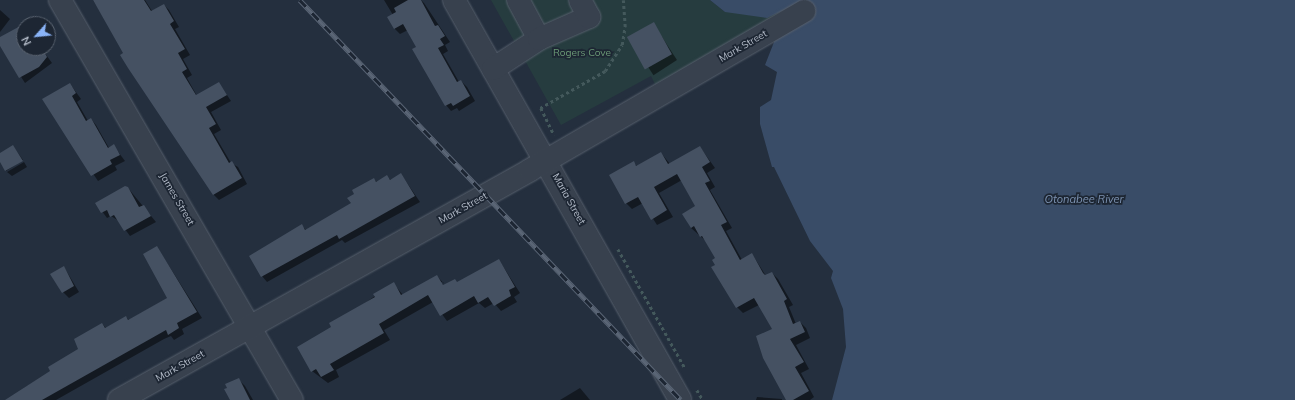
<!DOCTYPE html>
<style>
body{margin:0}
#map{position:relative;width:1295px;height:400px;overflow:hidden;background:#242f3e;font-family:Mulish,sans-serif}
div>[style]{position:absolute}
.green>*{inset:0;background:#263c3f}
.water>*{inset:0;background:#394c67}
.shadow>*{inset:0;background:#0007;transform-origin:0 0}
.building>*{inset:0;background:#455162;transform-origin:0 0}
.path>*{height:2.5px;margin-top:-1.25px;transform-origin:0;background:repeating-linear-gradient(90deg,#44595c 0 3px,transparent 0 6px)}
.roads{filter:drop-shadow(0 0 1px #565f6c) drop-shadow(0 0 1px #565f6c)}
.minor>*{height:22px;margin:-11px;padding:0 11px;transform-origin:11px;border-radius:11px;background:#38414e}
.rail>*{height:4.5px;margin-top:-2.25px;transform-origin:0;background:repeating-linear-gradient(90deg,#1d2633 0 9px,#5a6575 0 18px);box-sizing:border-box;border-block:1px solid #5a6575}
span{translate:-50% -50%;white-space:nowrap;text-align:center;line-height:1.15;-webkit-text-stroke:3.5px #1d2633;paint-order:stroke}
.street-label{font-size:10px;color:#b4bcc9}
.park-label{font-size:10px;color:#6b9a76}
.water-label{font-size:11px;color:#7c92b1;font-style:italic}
.north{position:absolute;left:16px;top:16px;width:40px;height:40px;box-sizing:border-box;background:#1d2633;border:1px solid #59626f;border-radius:50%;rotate:243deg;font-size:11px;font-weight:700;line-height:16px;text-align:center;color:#b4bcc9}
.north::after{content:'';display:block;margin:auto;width:14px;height:18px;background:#8ab4f8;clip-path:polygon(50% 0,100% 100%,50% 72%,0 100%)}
</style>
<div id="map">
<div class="green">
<div style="clip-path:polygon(491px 0,710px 0,725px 12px,800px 3px,665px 104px,651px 76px,561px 125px)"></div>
</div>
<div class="water">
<div style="clip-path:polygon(710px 0,1295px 0,1295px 400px,832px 400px,846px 347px,843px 309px,831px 278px,833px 271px,810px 241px,774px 167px,772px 167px,760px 124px,760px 107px,771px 100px,777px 72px,765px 65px,776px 37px,799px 3px,767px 18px,725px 12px)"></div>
</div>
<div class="shadow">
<div style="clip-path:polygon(93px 0,145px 0,152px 11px,164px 5px,169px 10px,179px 27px,175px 29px,190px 55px,183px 59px,192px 75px,187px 78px,197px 96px,219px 83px,231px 101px,211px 112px,221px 130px,214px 134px,231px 163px,238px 167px,247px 184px,219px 200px,213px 194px)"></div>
<div style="clip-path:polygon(384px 0,421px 0,424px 3px,450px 42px,445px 45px,448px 51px,443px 54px,459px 82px,461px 81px,467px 87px,475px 101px,459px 111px,457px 108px,451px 111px,446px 105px,408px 30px,400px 34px,394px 28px,393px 15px)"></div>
<div style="clip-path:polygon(0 10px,10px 19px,0 32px)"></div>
<div style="left:653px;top:23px;width:44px;height:28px;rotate:57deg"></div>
<div style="clip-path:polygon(24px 29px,24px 48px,41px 48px,52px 63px,25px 83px,0 44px,0 39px)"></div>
<div style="clip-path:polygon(70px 84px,81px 99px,77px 102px,88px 121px,91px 119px,96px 125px,109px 148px,113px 145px,125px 161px,115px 166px,117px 170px,98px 181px,43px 99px)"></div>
<div style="clip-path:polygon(13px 146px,23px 160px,6px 171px,0 160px,0 154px)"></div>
<div style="clip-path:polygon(700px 147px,715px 168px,707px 173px,715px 187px,710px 190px,732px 228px,726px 231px,742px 260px,752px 254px,766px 276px,772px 273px,778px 279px,793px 305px,789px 307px,796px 324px,800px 322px,806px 328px,810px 338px,796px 345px,809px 369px,801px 373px,814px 397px,810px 400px,787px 400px,773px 330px,759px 305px,743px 313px,737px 307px,716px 265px,717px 258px,707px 242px,691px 228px,697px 207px,682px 180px,659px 193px,673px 217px,657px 225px,643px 203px,632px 209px,626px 203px,633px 163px,637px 166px,661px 153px,670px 164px)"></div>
<div style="clip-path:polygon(24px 162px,27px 167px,12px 176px,7px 172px)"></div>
<div style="clip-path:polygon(401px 174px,420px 202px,345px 243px,342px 240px,267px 282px,262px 276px,302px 226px,306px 230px,352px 204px,355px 194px,373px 179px,377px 182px,387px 177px,391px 180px)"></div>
<div style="clip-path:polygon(128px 188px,156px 222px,130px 236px,119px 221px,111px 216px,107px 218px,96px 203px)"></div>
<div style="clip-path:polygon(157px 247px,202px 318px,182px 329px,184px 334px,174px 340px,171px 336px,164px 339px,56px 400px,7px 400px,25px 390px,24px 388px,52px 371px,80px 350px,102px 324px,106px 328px,126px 317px,129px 320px,168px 298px)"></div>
<div style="clip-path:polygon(evenodd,499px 260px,520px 293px,514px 297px,517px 302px,501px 311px,494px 303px,485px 308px,479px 303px,447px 321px,433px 302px,384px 330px,390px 340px,336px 370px,339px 377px,328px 383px,312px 371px,332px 327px,393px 283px,403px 295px,437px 276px,445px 285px,458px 283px,499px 260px,440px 282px,443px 282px,447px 289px,440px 282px)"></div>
<div style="clip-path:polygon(64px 267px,79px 292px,69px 298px,63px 292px)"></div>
<div style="clip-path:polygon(238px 379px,245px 386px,253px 400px,231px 400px)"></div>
<div style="clip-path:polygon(580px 388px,590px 400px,560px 400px)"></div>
<div style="clip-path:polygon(757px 397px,782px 399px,782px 400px,756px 400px)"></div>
</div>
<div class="building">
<div style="clip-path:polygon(93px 0,144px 0,151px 11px,164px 4px,174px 21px,170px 24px,185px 49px,178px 53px,187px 69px,182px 72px,196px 95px,219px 82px,227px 95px,206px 107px,216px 124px,209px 128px,229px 163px,232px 161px,242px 178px,213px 195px,128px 68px,120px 55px,123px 53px)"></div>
<div style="clip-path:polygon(408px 0,421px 0,435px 26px,438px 25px,445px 36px,440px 39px,444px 45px,438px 48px,457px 82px,461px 80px,470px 96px,453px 106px,451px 103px,445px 106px,412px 49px,416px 47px,403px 24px,394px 29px,387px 17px,396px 12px,394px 8px)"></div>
<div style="left:654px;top:22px;width:37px;height:31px;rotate:61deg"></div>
<div style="clip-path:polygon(24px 24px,24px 48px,42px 48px,47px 57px,39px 67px,19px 78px,0 46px,0 37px)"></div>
<div style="clip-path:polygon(70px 83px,76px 93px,72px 96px,86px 121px,91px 118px,108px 148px,114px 144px,120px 155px,110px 160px,112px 164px,91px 176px,42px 99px)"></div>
<div style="clip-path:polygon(13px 145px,23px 161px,5px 171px,0 162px,0 153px)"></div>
<div style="clip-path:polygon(700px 146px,710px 162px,702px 167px,710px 181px,705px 183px,727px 222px,721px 225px,740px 260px,752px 253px,763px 273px,765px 275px,772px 272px,787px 299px,784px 301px,793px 324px,800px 321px,805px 332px,790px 339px,804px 362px,795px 367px,809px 391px,793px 400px,786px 400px,763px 358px,756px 336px,772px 329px,754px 298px,736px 308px,711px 267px,715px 265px,712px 260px,715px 258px,702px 236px,700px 237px,694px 226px,691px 228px,682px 214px,695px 206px,677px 174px,654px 187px,667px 210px,651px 220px,638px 197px,625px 204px,609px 175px,634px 161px,636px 166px,661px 152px,668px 164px)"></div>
<div style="clip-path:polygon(401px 173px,415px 196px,339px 239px,337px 235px,261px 277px,249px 256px,302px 224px,305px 230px,351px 203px,347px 198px,354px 194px,352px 190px,374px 178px,376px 182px,387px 175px,390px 180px)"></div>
<div style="clip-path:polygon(125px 186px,128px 187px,139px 207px,144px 205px,151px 216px,124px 231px,114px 215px,110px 217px,107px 210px,101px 213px,95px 203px)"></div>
<div style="clip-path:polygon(157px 246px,197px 312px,177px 323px,179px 328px,168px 335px,166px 330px,159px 334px,42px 400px,5px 400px,50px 371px,48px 367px,78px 349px,74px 339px,102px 323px,105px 328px,126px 316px,128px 320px,167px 298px,143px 254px)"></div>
<div style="clip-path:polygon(499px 259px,515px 287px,509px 290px,511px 296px,494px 306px,488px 297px,478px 303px,474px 296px,440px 316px,428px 295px,379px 324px,384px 333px,330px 364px,334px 370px,321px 377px,316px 369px,311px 372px,297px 347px,331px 327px,329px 323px,375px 297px,373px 294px,394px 282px,401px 295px,437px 275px,443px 285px,455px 279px,457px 282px)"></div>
<div style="clip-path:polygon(64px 266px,74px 286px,62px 293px,50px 274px)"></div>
<div style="clip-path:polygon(239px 378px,250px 400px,230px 400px,224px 389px,227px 388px,225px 384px)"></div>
</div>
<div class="path">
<div style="left:540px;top:108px;width:75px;rotate:-29.6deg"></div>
<div style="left:605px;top:71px;width:31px;rotate:-57deg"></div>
<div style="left:622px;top:45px;width:18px;rotate:-81deg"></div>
<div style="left:625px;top:27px;width:27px;rotate:-94deg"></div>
<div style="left:541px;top:108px;width:30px;rotate:64deg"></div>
<div style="left:618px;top:249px;width:137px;rotate:60.6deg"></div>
<div style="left:697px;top:390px;width:12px;rotate:59deg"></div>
</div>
<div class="roads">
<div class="minor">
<div style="left:60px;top:0;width:462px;rotate:59.9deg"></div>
<div style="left:454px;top:0;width:459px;rotate:60.5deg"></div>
<div style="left:518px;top:0;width:44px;rotate:61.7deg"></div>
<div style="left:493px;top:69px;width:55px;rotate:-33.1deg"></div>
<div style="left:539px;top:39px;width:55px;rotate:-23.7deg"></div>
<div style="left:589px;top:17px;width:19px;rotate:-118deg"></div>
<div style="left:119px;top:400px;width:471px;rotate:-29.2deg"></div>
<div style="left:530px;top:170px;width:317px;rotate:-30.1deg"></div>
</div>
</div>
<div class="rail">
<div style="left:300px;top:0;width:552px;rotate:46.39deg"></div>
</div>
<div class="street-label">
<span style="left:743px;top:46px;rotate:-30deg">Mark Street</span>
<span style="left:177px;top:199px;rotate:60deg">James Street</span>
<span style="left:569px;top:199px;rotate:61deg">Maria Street</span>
<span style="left:463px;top:208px;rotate:-29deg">Mark Street</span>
<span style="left:180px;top:366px;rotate:-29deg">Mark Street</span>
</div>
<div class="park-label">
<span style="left:582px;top:53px">Rogers Cove</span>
</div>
<div class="water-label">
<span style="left:1084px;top:199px">Otonabee River</span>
</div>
<div class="north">N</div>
</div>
